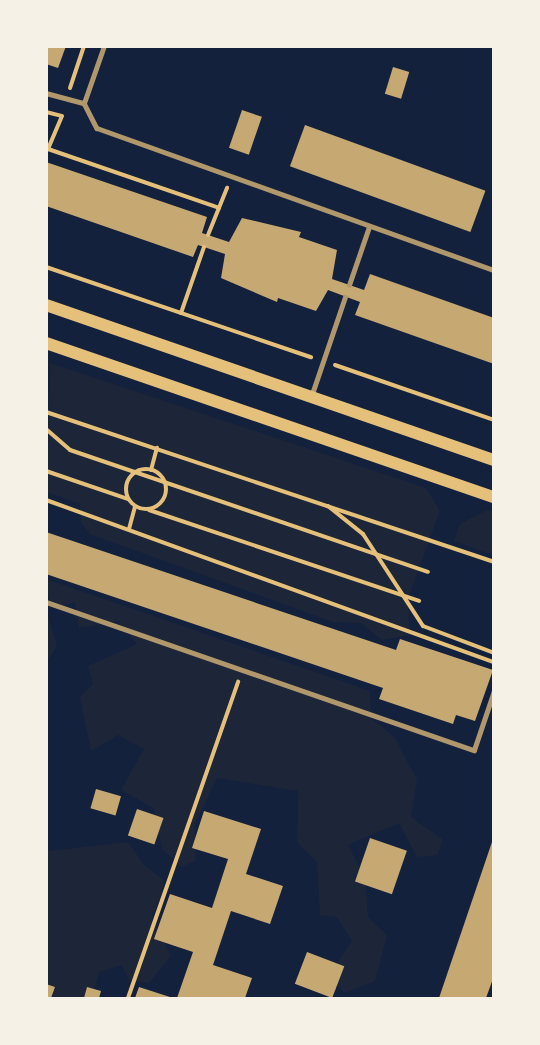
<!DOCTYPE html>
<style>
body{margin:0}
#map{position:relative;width:540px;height:1045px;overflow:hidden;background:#14213d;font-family:Commissioner,sans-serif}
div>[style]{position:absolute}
.green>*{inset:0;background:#1d2539}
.building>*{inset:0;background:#c6a872;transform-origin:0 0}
.path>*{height:4px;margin:-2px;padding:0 2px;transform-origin:2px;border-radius:2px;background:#e5c07b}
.path>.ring{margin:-2px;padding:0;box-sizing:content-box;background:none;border:4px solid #e5c07b;border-radius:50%}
.service>*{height:4.5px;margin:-2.25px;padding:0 2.25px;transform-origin:2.25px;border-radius:2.25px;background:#b1986c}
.secondary>*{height:12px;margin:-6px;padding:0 6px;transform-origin:6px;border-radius:6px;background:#e5c07b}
span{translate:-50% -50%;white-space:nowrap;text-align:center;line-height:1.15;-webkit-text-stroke:6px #f6f1e7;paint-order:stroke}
.frame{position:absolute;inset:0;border:48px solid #f6f1e7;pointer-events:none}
</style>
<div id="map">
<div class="green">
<div style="clip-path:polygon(50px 363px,426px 488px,440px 511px,408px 598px,410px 635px,382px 640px,361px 623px,333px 622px,90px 534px,81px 522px,80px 504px,47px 492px)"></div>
<div style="clip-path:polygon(487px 510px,493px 512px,493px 555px,454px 541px,460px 524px)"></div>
<div style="clip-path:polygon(46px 579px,370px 691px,371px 718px,395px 738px,417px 780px,411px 817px,443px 840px,437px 855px,417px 857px,399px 823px,348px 845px,365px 878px,368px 917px,387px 935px,375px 981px,344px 993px,328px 976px,352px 941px,337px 917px,320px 915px,317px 862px,297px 842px,298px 791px,217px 778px,195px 824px,196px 860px,182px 867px,162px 849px,154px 808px,121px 790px,144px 749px,118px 735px,91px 751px,80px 697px,93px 684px,88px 666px,137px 644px,118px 621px,79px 628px,75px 603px,50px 607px)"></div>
<div style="clip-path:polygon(47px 613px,57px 646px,47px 662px)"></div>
<div style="clip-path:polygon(46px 836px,49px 851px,128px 842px,144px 865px,165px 881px,152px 918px,171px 956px,149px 983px,129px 980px,122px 965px,99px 972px,92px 998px,47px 998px)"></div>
</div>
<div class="building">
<div style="clip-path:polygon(46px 46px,66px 46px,58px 68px,46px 64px)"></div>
<div style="left:393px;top:67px;width:17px;height:28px;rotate:17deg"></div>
<div style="left:242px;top:110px;width:21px;height:40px;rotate:19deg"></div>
<div style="left:305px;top:125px;width:192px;height:44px;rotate:20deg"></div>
<div style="clip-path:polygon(46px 162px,207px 217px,202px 233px,229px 242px,242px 218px,301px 232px,299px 237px,337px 250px,332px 279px,364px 290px,370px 274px,494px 318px,494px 364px,355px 315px,360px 302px,328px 290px,316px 311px,278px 298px,277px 302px,221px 278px,225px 254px,198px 245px,193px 257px,46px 206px)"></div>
<div style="clip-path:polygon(46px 532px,396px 650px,400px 639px,493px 670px,475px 721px,456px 715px,453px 724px,379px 699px,383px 688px,46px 574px)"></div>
<div style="left:96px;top:789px;width:26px;height:20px;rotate:16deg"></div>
<div style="left:137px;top:809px;width:28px;height:28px;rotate:19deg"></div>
<div style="clip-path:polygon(204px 811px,261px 829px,246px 874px,283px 886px,270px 924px,231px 911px,213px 965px,252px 978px,245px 998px,177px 998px,193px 952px,154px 939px,170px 894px,212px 908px,228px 859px,192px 848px)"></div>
<div style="left:370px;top:838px;width:39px;height:46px;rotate:19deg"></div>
<div style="clip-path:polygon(493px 839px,494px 976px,486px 998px,439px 998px)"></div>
<div style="left:307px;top:952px;width:40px;height:34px;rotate:21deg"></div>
<div style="clip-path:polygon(46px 984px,55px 987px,51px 998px,46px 998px)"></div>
<div style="clip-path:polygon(87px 987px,101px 991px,99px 998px,84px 998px)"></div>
<div style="clip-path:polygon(139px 987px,173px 998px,135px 998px)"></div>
</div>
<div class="path">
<div style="left:70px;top:88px;width:44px;rotate:-71.6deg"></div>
<div style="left:46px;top:112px;width:16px;rotate:14deg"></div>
<div style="left:62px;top:116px;width:36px;rotate:113deg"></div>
<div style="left:48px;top:149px;width:181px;rotate:19deg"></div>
<div style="left:208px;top:235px;width:51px;rotate:-68deg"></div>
<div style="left:46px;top:267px;width:280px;rotate:18.8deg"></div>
<div style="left:181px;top:313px;width:70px;rotate:-70.8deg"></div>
<div style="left:335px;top:365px;width:168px;rotate:19.1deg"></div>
<div style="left:46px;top:412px;width:472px;rotate:18.5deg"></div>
<div style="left:46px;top:429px;width:32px;rotate:41deg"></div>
<div style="left:70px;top:450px;width:378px;rotate:18.8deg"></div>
<div class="ring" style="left:126px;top:469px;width:36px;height:36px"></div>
<div style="left:151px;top:470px;width:23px;rotate:-75deg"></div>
<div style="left:46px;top:471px;width:87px;rotate:18.9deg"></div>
<div style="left:46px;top:500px;width:476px;rotate:19.9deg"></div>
<div style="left:328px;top:506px;width:45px;rotate:38.7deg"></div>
<div style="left:363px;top:534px;width:110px;rotate:56.9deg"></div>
<div style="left:423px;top:626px;width:76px;rotate:20.8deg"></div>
<div style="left:149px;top:510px;width:285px;rotate:18.6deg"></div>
<div style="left:129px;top:529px;width:23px;rotate:-75deg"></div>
<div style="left:128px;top:998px;width:335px;rotate:-70.8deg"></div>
</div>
<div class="service">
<div style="left:46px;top:93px;width:39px;rotate:15deg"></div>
<div style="left:84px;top:103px;width:28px;rotate:63deg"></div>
<div style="left:97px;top:128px;width:422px;rotate:19.7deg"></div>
<div style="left:84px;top:103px;width:60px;rotate:-70.7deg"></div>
<div style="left:349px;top:285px;width:61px;rotate:-71deg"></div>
<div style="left:312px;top:394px;width:102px;rotate:-71.2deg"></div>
<div style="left:46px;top:602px;width:453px;rotate:19.1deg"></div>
<div style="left:474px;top:750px;width:62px;rotate:-71.3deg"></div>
</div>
<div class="secondary">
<div style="left:46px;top:305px;width:474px;rotate:19.1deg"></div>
<div style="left:46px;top:343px;width:474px;rotate:19deg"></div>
</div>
<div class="frame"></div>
</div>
